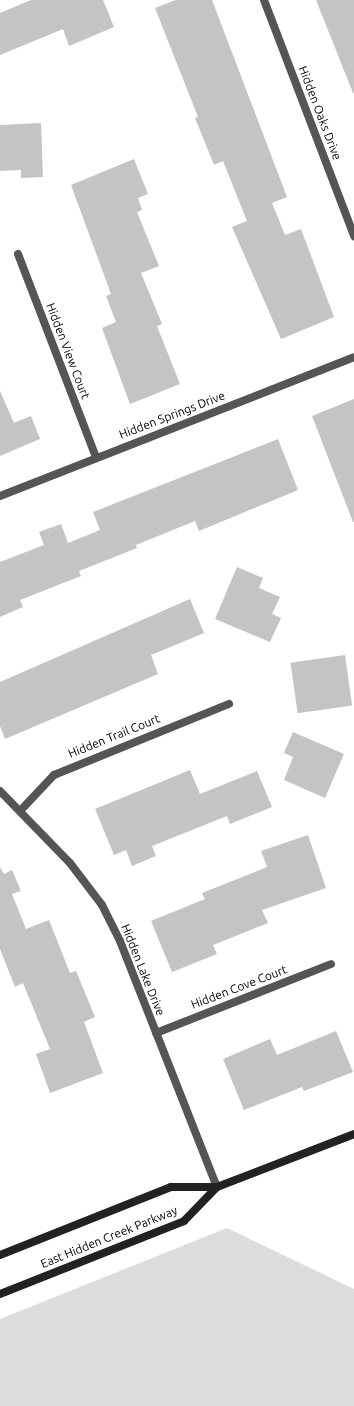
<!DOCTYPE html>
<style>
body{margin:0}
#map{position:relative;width:354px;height:1406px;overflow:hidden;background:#fff;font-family:Ubuntu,sans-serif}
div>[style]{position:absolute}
.green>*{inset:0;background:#dcdcdc}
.building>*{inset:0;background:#c4c4c4;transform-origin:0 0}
.minor>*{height:8px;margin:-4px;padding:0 4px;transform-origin:4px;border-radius:4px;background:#555}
.secondary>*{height:8px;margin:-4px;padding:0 4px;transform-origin:4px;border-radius:4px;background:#222}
span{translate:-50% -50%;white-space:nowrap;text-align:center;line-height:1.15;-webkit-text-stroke:3px #fff;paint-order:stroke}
.street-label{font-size:12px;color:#000}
</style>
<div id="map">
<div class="green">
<div style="clip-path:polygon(227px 1228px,354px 1289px,354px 1406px,0 1406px,0 1319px)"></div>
</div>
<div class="building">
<div style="clip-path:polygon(31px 0,103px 0,114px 27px,69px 46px,63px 29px,0 55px,0 13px)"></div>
<div style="clip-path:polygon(176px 0,212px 0,287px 197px,272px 203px,285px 235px,301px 229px,334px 317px,281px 339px,232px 227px,247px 221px,223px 161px,214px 165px,195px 118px,198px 117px,155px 8px)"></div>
<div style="clip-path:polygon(316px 0,354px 0,354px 93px,353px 93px)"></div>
<div style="clip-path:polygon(41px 123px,43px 177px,21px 178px,21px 170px,0 171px,0 125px)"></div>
<div style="clip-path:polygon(134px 159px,148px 194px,138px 198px,142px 210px,137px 212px,159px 266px,141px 273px,162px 324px,157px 326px,180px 384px,130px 404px,102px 328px,116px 322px,106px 296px,111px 294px,71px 185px)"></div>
<div style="clip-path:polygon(0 391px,14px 423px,31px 416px,40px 439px,0 456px)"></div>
<div style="clip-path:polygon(354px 399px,354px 522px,353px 522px,312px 416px)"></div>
<div style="clip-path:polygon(278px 439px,298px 490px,199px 531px,195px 521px,136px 545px,137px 548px,79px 571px,81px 576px,20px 600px,23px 607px,0 617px,0 562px,44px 545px,39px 532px,61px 524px,68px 543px,100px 530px,93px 512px)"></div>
<div style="clip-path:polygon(237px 567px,263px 578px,259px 588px,280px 597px,272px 614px,281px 618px,270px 642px,215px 619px)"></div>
<div style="clip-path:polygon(190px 599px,204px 633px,151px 655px,158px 674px,5px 739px,0 726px,0 682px)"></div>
<div style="left:345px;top:655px;width:51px;height:55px;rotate:82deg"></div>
<div style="clip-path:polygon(293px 732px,344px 754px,325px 798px,284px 780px,293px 757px,284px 753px)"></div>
<div style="clip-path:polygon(190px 770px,200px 794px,257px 771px,272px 807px,230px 824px,227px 816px,152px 846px,156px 856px,132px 866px,126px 850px,114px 855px,95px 809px)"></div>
<div style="clip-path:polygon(308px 835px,326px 888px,262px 910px,268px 923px,213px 945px,217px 954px,172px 972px,151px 921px,205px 899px,202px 893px,267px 867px,261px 851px)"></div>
<div style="clip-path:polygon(0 867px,4px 874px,12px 870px,21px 891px,12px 894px,26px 929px,49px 920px,70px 973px,76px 971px,95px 1017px,84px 1022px,103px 1073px,50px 1093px,36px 1054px,50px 1049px,23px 983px,15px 987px,0 949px)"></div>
<div style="clip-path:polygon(336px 1031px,353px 1072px,304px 1091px,302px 1087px,244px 1110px,223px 1059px,270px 1039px,277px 1055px)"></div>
</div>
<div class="minor">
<div style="left:264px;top:0;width:253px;rotate:69.1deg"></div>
<div style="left:18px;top:254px;width:217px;rotate:69deg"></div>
<div style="left:0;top:496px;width:380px;rotate:-21.4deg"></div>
<div style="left:0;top:791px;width:100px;rotate:45.8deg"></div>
<div style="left:70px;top:863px;width:53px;rotate:52.7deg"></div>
<div style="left:102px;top:905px;width:40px;rotate:63.4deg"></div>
<div style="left:120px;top:941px;width:264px;rotate:68.5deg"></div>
<div style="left:21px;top:810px;width:48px;rotate:-46.7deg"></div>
<div style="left:54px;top:775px;width:189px;rotate:-22.1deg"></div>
<div style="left:156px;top:1033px;width:188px;rotate:-21.5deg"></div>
</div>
<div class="secondary">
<div style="left:0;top:1255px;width:184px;rotate:-21.7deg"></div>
<div style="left:171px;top:1187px;width:46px"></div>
<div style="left:217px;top:1187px;width:147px;rotate:-21.1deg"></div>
<div style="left:0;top:1294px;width:198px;rotate:-21.6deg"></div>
<div style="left:184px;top:1221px;width:47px;rotate:-45.9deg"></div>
</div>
<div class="street-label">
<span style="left:320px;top:113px;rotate:69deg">Hidden Oaks Drive</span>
<span style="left:68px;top:351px;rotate:69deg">Hidden View Court</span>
<span style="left:172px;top:415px;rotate:-21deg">Hidden Springs Drive</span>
<span style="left:114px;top:736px;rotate:-22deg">Hidden Trail Court</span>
<span style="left:143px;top:970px;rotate:68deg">Hidden Lake Drive</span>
<span style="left:239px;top:987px;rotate:-21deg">Hidden Cove Court</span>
<span style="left:109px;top:1237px;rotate:-22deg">East Hidden Creek Parkway</span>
</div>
</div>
